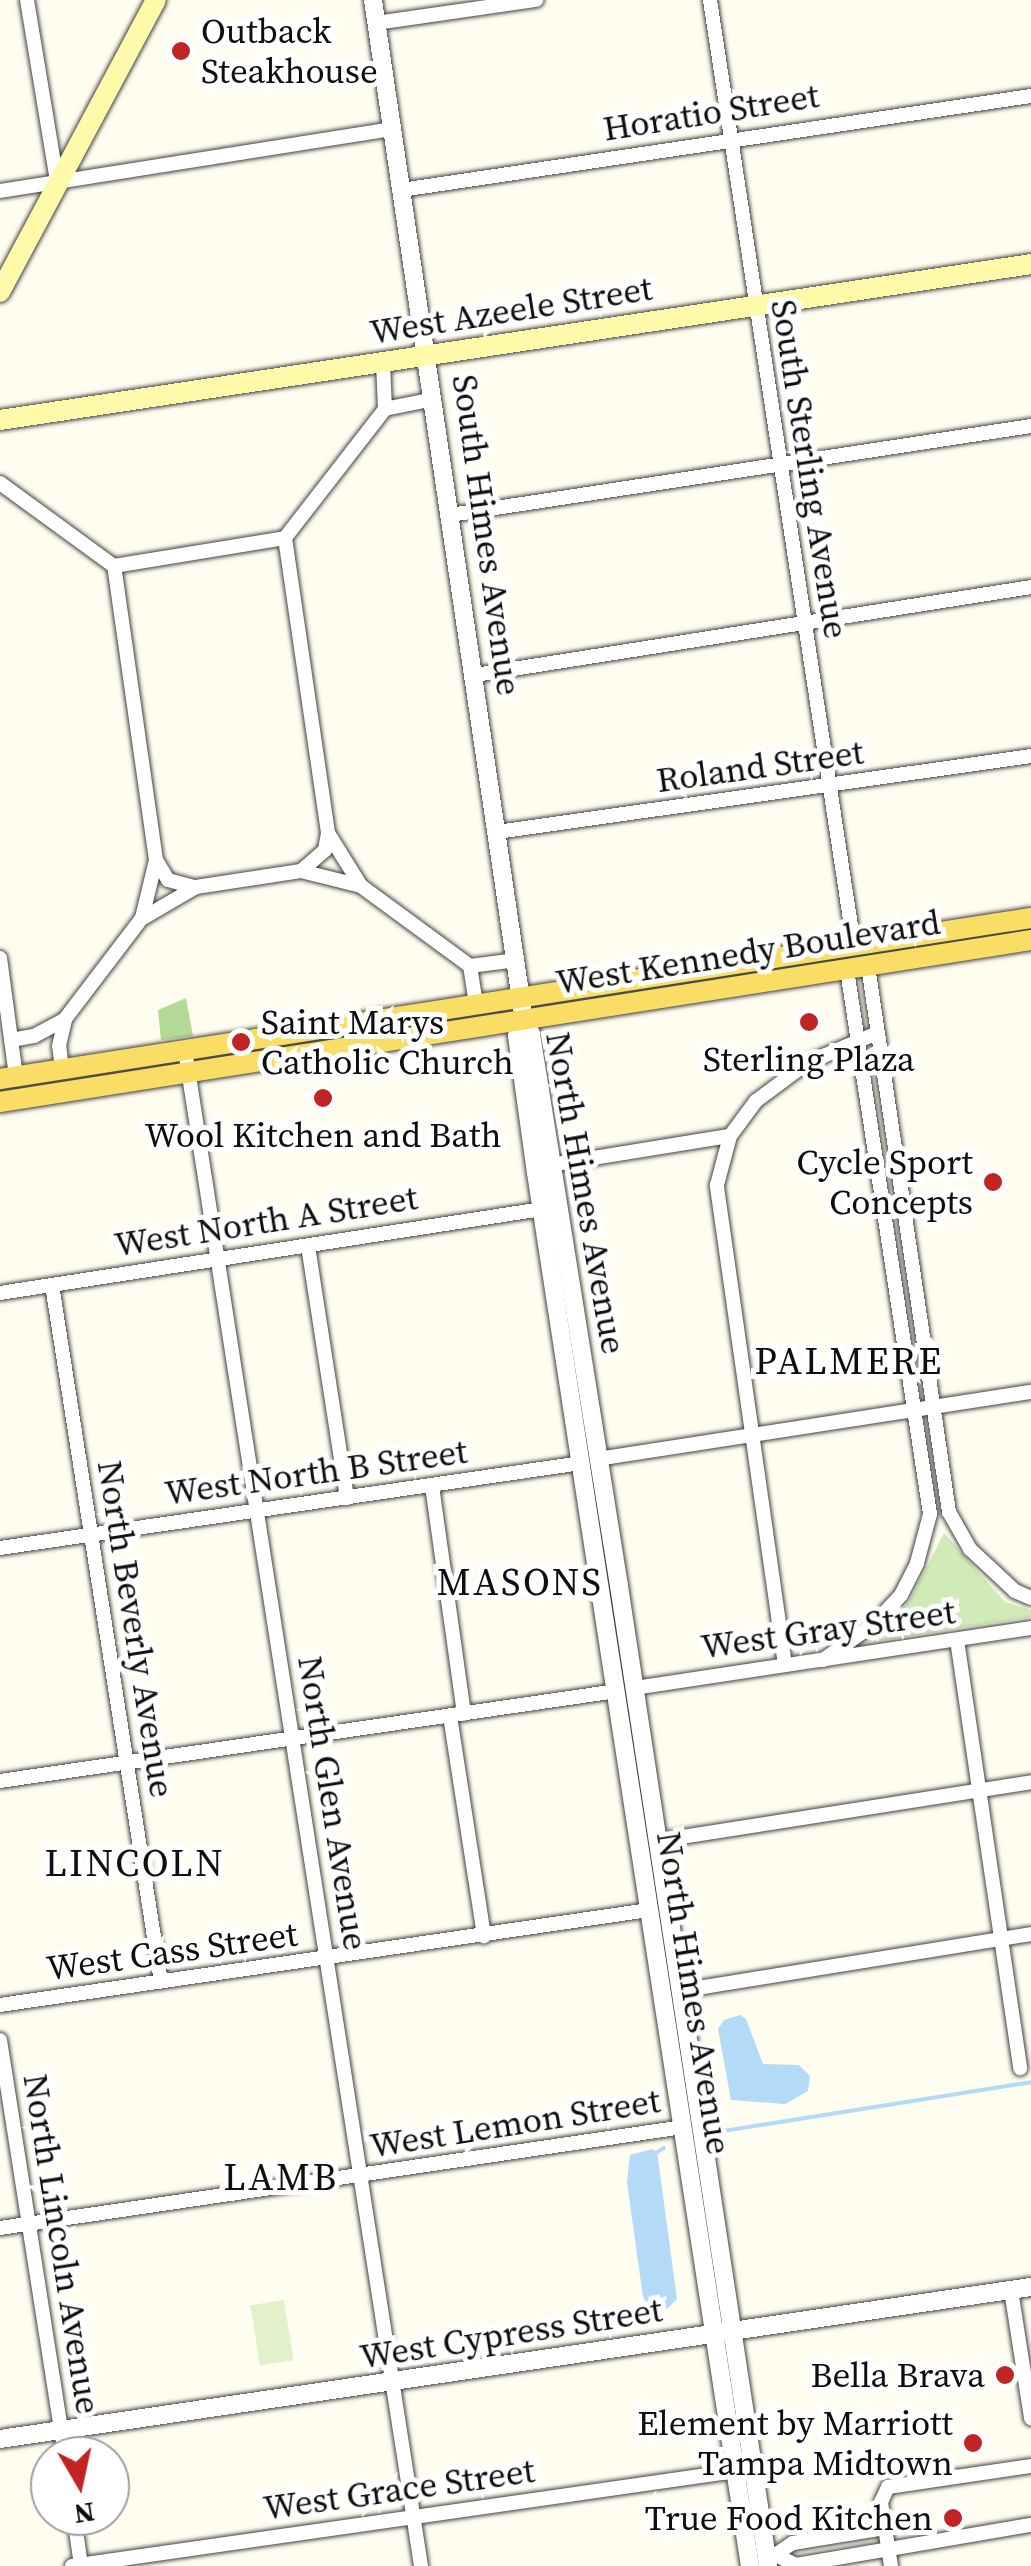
<!DOCTYPE html>
<style>
body{margin:0}
#map{position:relative;width:1031px;height:2566px;overflow:hidden;background:#fffdef;font-family:"Source Serif 4",serif}
div>[style]{position:absolute}
.green>*{inset:0;background:#d0eab8}
.forest>*{inset:0;background:#b3db97}
.pitch>*{inset:0;background:#e2f1ca;transform-origin:0 0}
.water>*{inset:0;background:#b3daf7}
.stream>*{height:4px;margin:-2px;padding:0 2px;transform-origin:2px;border-radius:2px;background:#b3daf7}
.roads{filter:drop-shadow(0 0 2px #414141) drop-shadow(0 0 2px #414141)}
.minor>*{height:14px;margin:-7px;padding:0 7px;transform-origin:7px;border-radius:7px;background:#fff}
.tertiary>*{height:18px;margin:-9px;padding:0 9px;transform-origin:9px;border-radius:9px;background:#fff}
.secondary>*{height:20px;margin:-10px;padding:0 10px;transform-origin:10px;border-radius:10px;background:#fffaaa}
.primary>*{height:20px;margin:-10px;padding:0 10px;transform-origin:10px;border-radius:10px;background:#fadd64}
.dots>*{width:28px;height:28px;translate:-50% -50%;box-sizing:border-box;border:5px solid #fff;border-radius:50%}
span{translate:-50% -50%;white-space:nowrap;text-align:center;line-height:1.15;-webkit-text-stroke:10px #fff;paint-order:stroke}
.poi-label{font-size:35px;color:#0e0e0e}
.left{translate:0 -50%;text-align:left}
.right{translate:-100% -50%;text-align:right}
.street-label{font-size:35px;color:#0e0e0e}
.neighbourhood-label{font-size:38px;color:#0e0e0e;letter-spacing:2.5px}
.north{position:absolute;left:30px;top:2436px;width:100px;height:100px;box-sizing:border-box;background:#fff;border:2px solid #9f9f9f;border-radius:50%;rotate:171deg;font-size:28px;font-weight:700;line-height:40px;text-align:center;color:#0e0e0e}
.north::after{content:'';display:block;margin:auto;width:35px;height:45px;background:#c12424;clip-path:polygon(50% 0,100% 100%,50% 72%,0 100%)}
</style>
<div id="map">
<div class="green">
<div style="clip-path:polygon(944px 1533px,1005px 1602px,1031px 1610px,1031px 1617px,873px 1642px,910px 1600px)"></div>
</div>
<div class="forest">
<div style="clip-path:polygon(186px 998px,193px 1036px,161px 1040px,158px 1010px)"></div>
</div>
<div class="pitch">
<div style="left:284px;top:2300px;width:61px;height:34px;rotate:81deg"></div>
</div>
<div class="water">
<div style="clip-path:polygon(740px 2015px,746px 2019px,763px 2064px,799px 2065px,810px 2076px,808px 2091px,785px 2104px,731px 2100px,718px 2029px,724px 2020px)"></div>
<div style="clip-path:polygon(652px 2149px,657px 2152px,677px 2299px,667px 2309px,648px 2305px,643px 2297px,627px 2182px,630px 2155px)"></div>
</div>
<div class="stream">
<div style="left:717px;top:2132px;width:318px;rotate:-9deg"></div>
<div style="left:657px;top:2152px;width:8px;rotate:-30deg"></div>
</div>
<div class="roads">
<div class="minor">
<div style="left:27px;top:0;width:184px;rotate:80.6deg"></div>
<div style="left:710px;top:0;width:957px;rotate:81.34deg"></div>
<div style="left:376px;top:23px;width:162px;rotate:-8.2deg"></div>
<div style="left:401px;top:190px;width:637px;rotate:-8.49deg"></div>
<div style="left:0;top:191px;width:397px;rotate:-9deg"></div>
<div style="left:383px;top:363px;width:46px;rotate:87.5deg"></div>
<div style="left:434px;top:399px;width:50px;rotate:168.5deg"></div>
<div style="left:385px;top:409px;width:163px;rotate:127.8deg"></div>
<div style="left:285px;top:538px;width:298px;rotate:81.7deg"></div>
<div style="left:328px;top:833px;width:62px;rotate:58.1deg"></div>
<div style="left:361px;top:886px;width:135px;rotate:36.3deg"></div>
<div style="left:470px;top:966px;width:47px;rotate:-7.3deg"></div>
<div style="left:0;top:483px;width:141px;rotate:36.1deg"></div>
<div style="left:114px;top:566px;width:173px;rotate:-9.3deg"></div>
<div style="left:450px;top:515px;width:588px;rotate:-8.71deg"></div>
<div style="left:475px;top:675px;width:563px;rotate:-8.99deg"></div>
<div style="left:497px;top:832px;width:539px;rotate:-8.1deg"></div>
<div style="left:156px;top:860px;width:23px;rotate:59deg"></div>
<div style="left:168px;top:880px;width:28px;rotate:15deg"></div>
<div style="left:301px;top:871px;width:32px;rotate:-41deg"></div>
<div style="left:325px;top:850px;width:17px;rotate:-80deg"></div>
<div style="left:143px;top:918px;width:61px;rotate:-30.3deg"></div>
<div style="left:196px;top:887px;width:106px;rotate:-8.7deg"></div>
<div style="left:301px;top:871px;width:62px;rotate:14deg"></div>
<div style="left:0;top:958px;width:119px;rotate:82.3deg"></div>
<div style="left:470px;top:966px;width:39px;rotate:81deg"></div>
<div style="left:868px;top:966px;width:552px;rotate:81.56deg"></div>
<div style="left:949px;top:1512px;width:43px;rotate:60.4deg"></div>
<div style="left:970px;top:1549px;width:62px;rotate:43deg"></div>
<div style="left:1015px;top:1591px;width:17px;rotate:24deg"></div>
<div style="left:11px;top:1040px;width:23px;rotate:-10deg"></div>
<div style="left:34px;top:1036px;width:34px;rotate:-28deg"></div>
<div style="left:185px;top:1050px;width:1534px;rotate:81.15deg"></div>
<div style="left:62px;top:1069px;width:23px;rotate:-97deg"></div>
<div style="left:59px;top:1046px;width:28px;rotate:-77deg"></div>
<div style="left:65px;top:1019px;width:127px;rotate:-52.7deg"></div>
<div style="left:142px;top:918px;width:60px;rotate:-76.4deg"></div>
<div style="left:156px;top:860px;width:297px;rotate:-98.1deg"></div>
<div style="left:550px;top:1165px;width:182px;rotate:-9.2deg"></div>
<div style="left:308px;top:1246px;width:255px;rotate:81.2deg"></div>
<div style="left:52px;top:1285px;width:705px;rotate:81.11deg"></div>
<div style="left:0;top:1293px;width:548px;rotate:-8.81deg"></div>
<div style="left:597px;top:1459px;width:439px;rotate:-8.8deg"></div>
<div style="left:432px;top:1486px;width:230px;rotate:82deg"></div>
<div style="left:0;top:1548px;width:587px;rotate:-8.32deg"></div>
<div style="left:957px;top:1640px;width:433px;rotate:81.6deg"></div>
<div style="left:823px;top:1660px;width:62px;rotate:-35.2deg"></div>
<div style="left:874px;top:1624px;width:40px;rotate:-47deg"></div>
<div style="left:901px;top:1595px;width:36px;rotate:-63deg"></div>
<div style="left:917px;top:1563px;width:51px;rotate:-75.1deg"></div>
<div style="left:930px;top:1514px;width:550px;rotate:-98.67deg"></div>
<div style="left:785px;top:1665px;width:485px;rotate:-98.1deg"></div>
<div style="left:717px;top:1185px;width:51px;rotate:-75.1deg"></div>
<div style="left:730px;top:1136px;width:44px;rotate:-53.4deg"></div>
<div style="left:756px;top:1101px;width:64px;rotate:-36.7deg"></div>
<div style="left:807px;top:1063px;width:76px;rotate:-23.2deg"></div>
<div style="left:634px;top:1688px;width:402px;rotate:-8.6deg"></div>
<div style="left:450px;top:1716px;width:223px;rotate:81.2deg"></div>
<div style="left:0;top:1781px;width:624px;rotate:-8.3deg"></div>
<div style="left:656px;top:1841px;width:380px;rotate:-8.9deg"></div>
<div style="left:679px;top:1991px;width:357px;rotate:-9.2deg"></div>
<div style="left:0;top:2005px;width:656px;rotate:-8.33deg"></div>
<div style="left:0;top:2040px;width:421px;rotate:81.1deg"></div>
<div style="left:0;top:2228px;width:690px;rotate:-8.41deg"></div>
<div style="left:1011px;top:2290px;width:130px;rotate:81.1deg"></div>
<div style="left:74px;top:2516px;width:50px;rotate:82deg"></div>
<div style="left:778px;top:2556px;width:20px;rotate:27deg"></div>
<div style="left:796px;top:2565px;width:238px;rotate:-9.7deg"></div>
<div style="left:772px;top:2557px;width:25px;rotate:-34deg"></div>
<div style="left:793px;top:2543px;width:93px;rotate:-9.3deg"></div>
<div style="left:72px;top:2566px;width:670px;rotate:-8.15deg"></div>
<div style="left:891px;top:2566px;width:65px;rotate:-98.9deg"></div>
<div style="left:881px;top:2502px;width:17px;rotate:-65deg"></div>
<div style="left:888px;top:2487px;width:145px;rotate:-8.4deg"></div>
</div>
<div class="tertiary">
<div style="left:373px;top:0;width:1031px;rotate:81.58deg"></div>
<div style="left:524px;top:1020px;width:16px;rotate:63deg"></div>
<div style="left:531px;top:1034px;width:559px;rotate:80.94deg"></div>
<div style="left:619px;top:1586px;width:991px;rotate:81.35deg"></div>
<div style="left:524px;top:1020px;width:17px;rotate:114deg"></div>
<div style="left:517px;top:1036px;width:138px;rotate:82.1deg"></div>
<div style="left:536px;top:1173px;width:1409px;rotate:81.27deg"></div>
<div style="left:0;top:2439px;width:1042px;rotate:-8.39deg"></div>
</div>
<div class="secondary">
<div style="left:0;top:292px;width:331px;rotate:-61.9deg"></div>
<div style="left:0;top:420px;width:1043px;rotate:-8.6deg"></div>
</div>
<div class="primary">
<div style="left:0;top:1079px;width:1043px;rotate:-8.88deg"></div>
<div style="left:0;top:1102px;width:1044px;rotate:-8.93deg"></div>
</div>
</div>
<div class="dots">
<div style="left:181px;top:51px;background:#c12424"></div>
<div style="left:809px;top:1022px;background:#c12424"></div>
<div style="left:241px;top:1042px;background:#c12424"></div>
<div style="left:323px;top:1098px;background:#c12424"></div>
<div style="left:993px;top:1182px;background:#c12424"></div>
<div style="left:1005px;top:2375px;background:#c12424"></div>
<div style="left:973px;top:2443px;background:#c12424"></div>
<div style="left:953px;top:2518px;background:#c12424"></div>
</div>
<div class="poi-label">
<span class="left" style="left:201px;top:51px">Outback<br>Steakhouse</span>
<span class="left" style="left:261px;top:1042px">Saint Marys<br>Catholic Church</span>
<span style="left:809px;top:1059px">Sterling Plaza</span>
<span style="left:323px;top:1135px">Wool Kitchen and Bath</span>
<span class="right" style="left:973px;top:1182px">Cycle Sport<br>Concepts</span>
<span class="right" style="left:985px;top:2375px">Bella Brava</span>
<span class="right" style="left:953px;top:2443px">Element by Marriott<br>Tampa Midtown</span>
<span class="right" style="left:933px;top:2518px">True Food Kitchen</span>
</div>
<div class="street-label">
<span style="left:711px;top:112px;rotate:-9deg">Horatio Street</span>
<span style="left:511px;top:310px;rotate:-9deg">West Azeele Street</span>
<span style="left:810px;top:469px;rotate:81deg">South Sterling Avenue</span>
<span style="left:487px;top:535px;rotate:82deg">South Himes Avenue</span>
<span style="left:760px;top:766px;rotate:-8deg">Roland Street</span>
<span style="left:748px;top:952px;rotate:-9deg">West Kennedy Boulevard</span>
<span style="left:586px;top:1193px;rotate:80deg">North Himes Avenue</span>
<span style="left:266px;top:1221px;rotate:-9deg">West North A Street</span>
<span style="left:316px;top:1472px;rotate:-8deg">West North B Street</span>
<span style="left:136px;top:1629px;rotate:81deg">North Beverly Avenue</span>
<span style="left:828px;top:1629px;rotate:-8deg">West Gray Street</span>
<span style="left:333px;top:1803px;rotate:81deg">North Glen Avenue</span>
<span style="left:172px;top:1951px;rotate:-8deg">West Cass Street</span>
<span style="left:694px;top:1993px;rotate:81deg">North Himes Avenue</span>
<span style="left:515px;top:2123px;rotate:-9deg">West Lemon Street</span>
<span style="left:62px;top:2244px;rotate:81deg">North Lincoln Avenue</span>
<span style="left:511px;top:2333px;rotate:-9deg">West Cypress Street</span>
<span style="left:399px;top:2489px;rotate:-8deg">West Grace Street</span>
</div>
<div class="neighbourhood-label">
<span style="left:849px;top:1362px">PALMERE</span>
<span style="left:520px;top:1583px">MASONS</span>
<span style="left:135px;top:1864px">LINCOLN</span>
<span style="left:281px;top:2178px">LAMB</span>
</div>
<div class="north">N</div>
</div>
